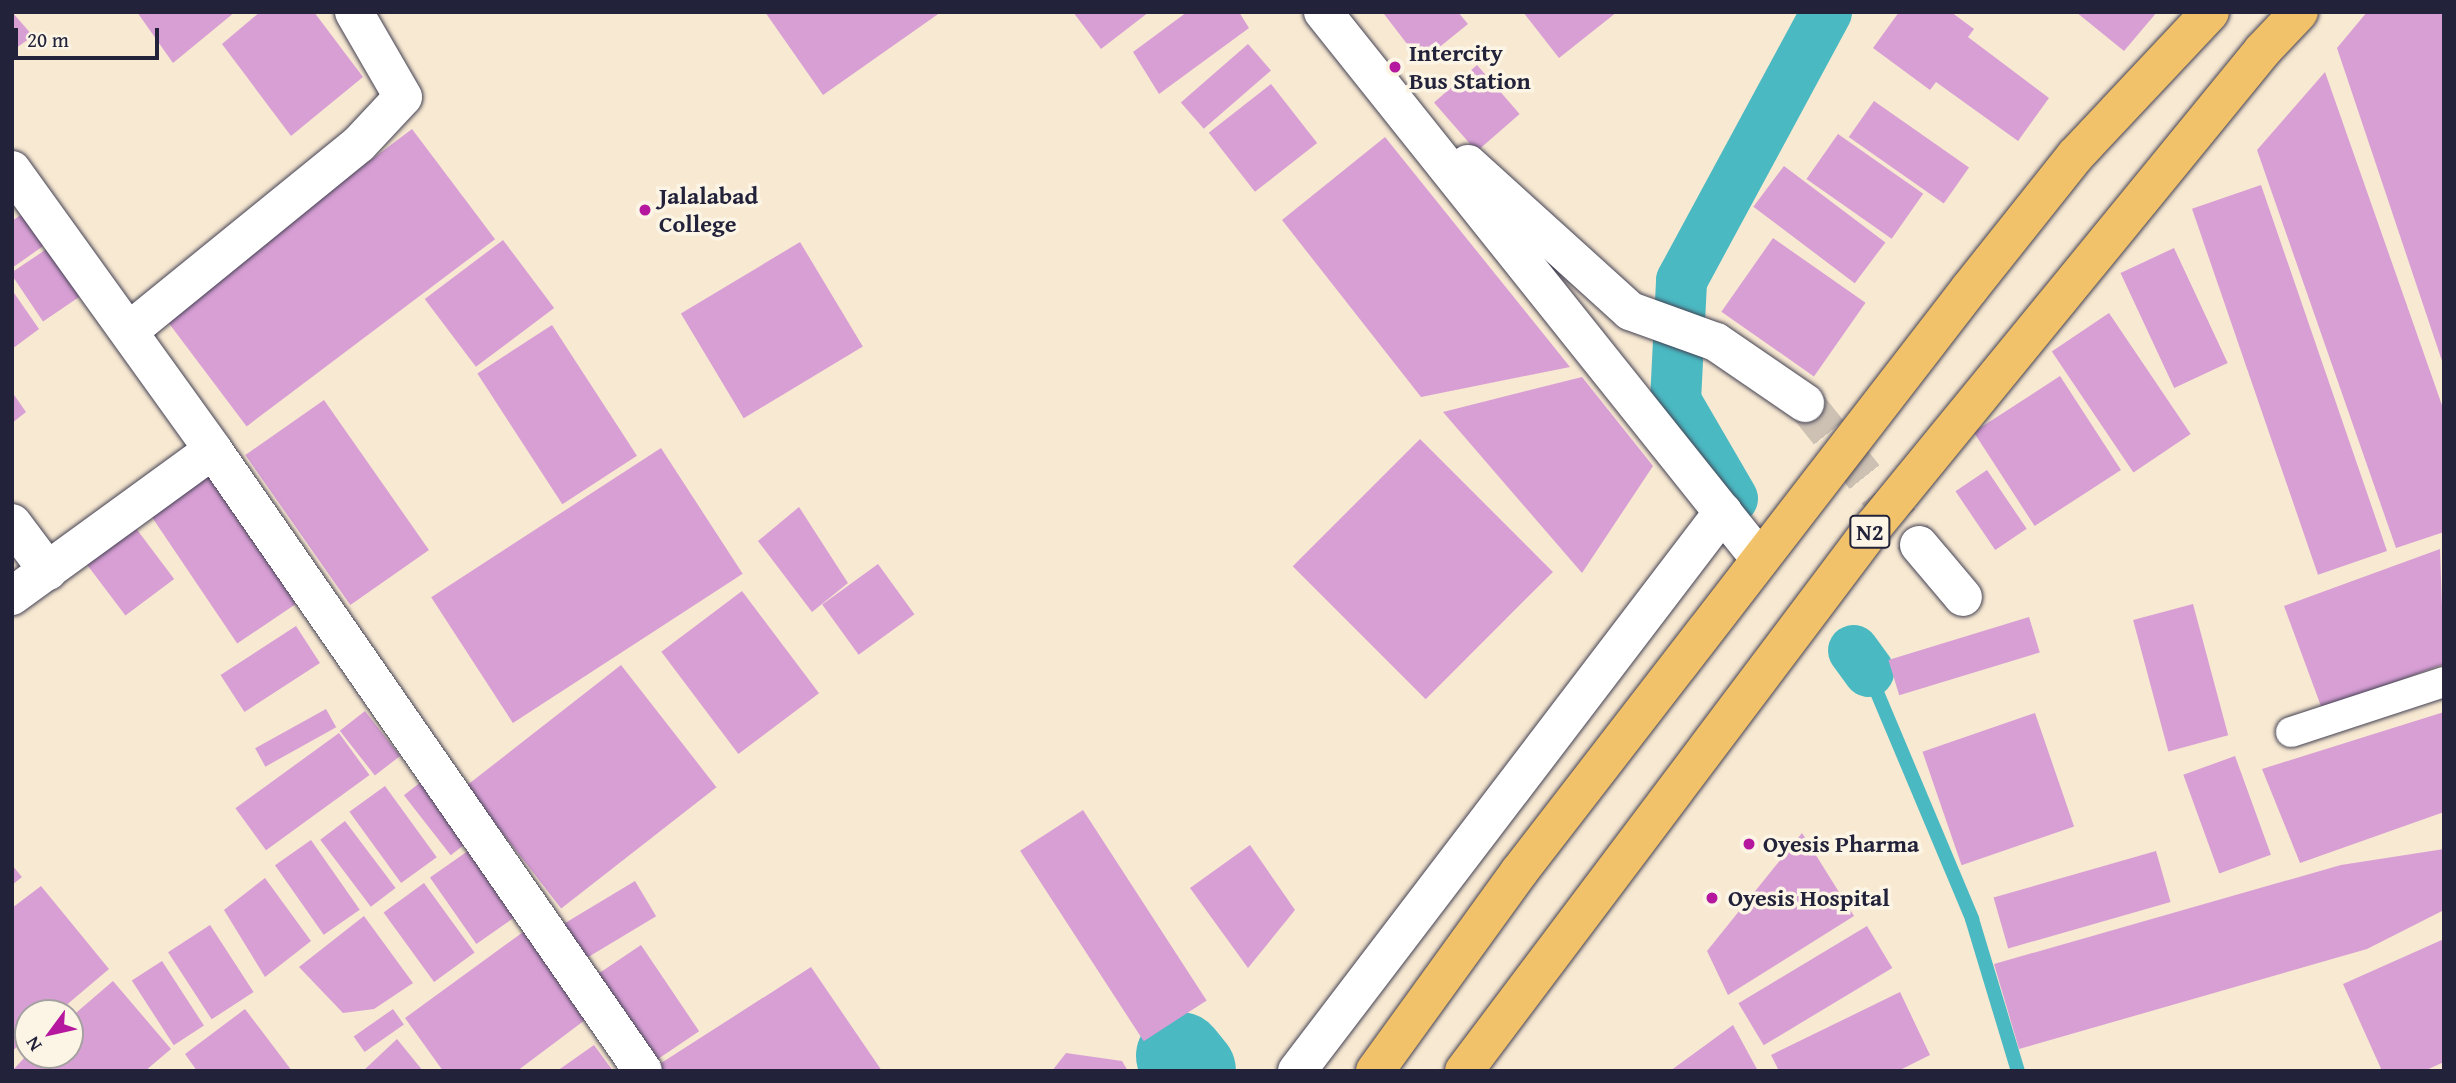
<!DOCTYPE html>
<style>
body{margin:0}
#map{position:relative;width:2456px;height:1083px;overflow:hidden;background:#f8e9d2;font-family:"Gentium Book Plus",serif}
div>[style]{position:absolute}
.stream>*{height:14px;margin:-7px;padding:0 7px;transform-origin:7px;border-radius:7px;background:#4ab9c2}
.canal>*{height:51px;margin:-25.5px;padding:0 25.5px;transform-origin:25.5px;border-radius:25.5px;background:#4ab9c2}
.river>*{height:88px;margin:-44px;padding:0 44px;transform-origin:44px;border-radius:44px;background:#4ab9c2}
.building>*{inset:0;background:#d89fd5;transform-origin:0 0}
.minor-tunnel>*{height:38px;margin-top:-19px;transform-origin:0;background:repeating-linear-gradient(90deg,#cdc1b4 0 38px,transparent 0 57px)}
.roads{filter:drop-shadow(0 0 2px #424052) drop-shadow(0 0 2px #424052)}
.service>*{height:30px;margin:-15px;padding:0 15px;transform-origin:15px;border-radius:15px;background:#fff}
.minor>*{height:38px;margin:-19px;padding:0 19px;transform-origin:19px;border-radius:19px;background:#fff}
.trunk>*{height:38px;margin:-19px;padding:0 19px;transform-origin:19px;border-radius:19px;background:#f2c26a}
.dots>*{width:19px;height:19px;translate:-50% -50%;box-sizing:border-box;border:4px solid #fcf5e5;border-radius:50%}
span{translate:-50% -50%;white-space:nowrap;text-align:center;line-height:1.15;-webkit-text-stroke:7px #fcf5e5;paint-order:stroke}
.shield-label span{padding:2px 5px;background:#fcf5e5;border:2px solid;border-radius:5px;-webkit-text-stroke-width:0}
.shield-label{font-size:23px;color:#22223b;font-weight:700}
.poi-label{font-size:24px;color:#22223b;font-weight:700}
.left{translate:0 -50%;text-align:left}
.frame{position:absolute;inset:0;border:14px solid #22223b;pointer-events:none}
.north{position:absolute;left:14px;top:999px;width:70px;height:70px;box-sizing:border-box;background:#fcf5e5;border:2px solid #a5a1a1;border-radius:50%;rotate:237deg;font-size:19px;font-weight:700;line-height:28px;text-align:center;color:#22223b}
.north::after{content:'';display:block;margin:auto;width:24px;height:32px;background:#b5179e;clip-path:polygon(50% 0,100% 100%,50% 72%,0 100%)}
.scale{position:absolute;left:14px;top:28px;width:145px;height:32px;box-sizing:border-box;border:4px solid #22223b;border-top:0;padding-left:9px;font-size:21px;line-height:24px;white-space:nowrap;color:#22223b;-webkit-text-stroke:5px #fcf5e5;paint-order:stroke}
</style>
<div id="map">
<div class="stream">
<div style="left:1868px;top:671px;width:269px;rotate:67.2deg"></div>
<div style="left:1972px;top:919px;width:159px;rotate:73.2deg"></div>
</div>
<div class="canal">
<div style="left:1732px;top:498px;width:113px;rotate:-120.2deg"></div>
<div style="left:1675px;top:400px;width:120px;rotate:-87.1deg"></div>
<div style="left:1681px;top:280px;width:305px;rotate:-61.6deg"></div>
<div style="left:1853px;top:650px;width:26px;rotate:54deg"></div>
</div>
<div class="river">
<div style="left:1180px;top:1056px;width:19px;rotate:51deg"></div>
</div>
<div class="building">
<div style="clip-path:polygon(12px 12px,33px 36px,12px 51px)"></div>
<div style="clip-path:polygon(137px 12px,235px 12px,173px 63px)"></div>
<div style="clip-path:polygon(260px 12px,314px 12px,363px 77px,291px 136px,222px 44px)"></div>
<div style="clip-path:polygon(765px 12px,941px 12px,823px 95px)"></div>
<div style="clip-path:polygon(1073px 12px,1149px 12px,1101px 49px)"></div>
<div style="clip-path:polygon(1187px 12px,1239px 12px,1249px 28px,1159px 94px,1133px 52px)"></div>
<div style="clip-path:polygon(1458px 12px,1468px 24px,1421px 62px,1384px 14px)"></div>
<div style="clip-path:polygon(1523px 12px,1617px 12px,1559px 58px)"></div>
<div style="clip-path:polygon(1899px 12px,1951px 12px,1974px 29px,1968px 37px,2049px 98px,2018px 141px,1936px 82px,1930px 90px,1873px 48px)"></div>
<div style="clip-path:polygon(2076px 12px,2157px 12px,2124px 51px)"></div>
<div style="clip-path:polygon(2367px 12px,2444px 12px,2444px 367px,2337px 48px)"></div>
<div style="left:1248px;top:44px;width:35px;height:89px;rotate:49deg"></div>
<div style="left:1477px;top:65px;width:65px;height:57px;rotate:49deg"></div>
<div style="clip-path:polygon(2325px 72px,2444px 411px,2444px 532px,2396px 548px,2257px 150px)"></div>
<div style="left:1271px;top:84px;width:75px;height:79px;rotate:52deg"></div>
<div style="left:1874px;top:101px;width:116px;height:44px;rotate:35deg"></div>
<div style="left:412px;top:129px;width:138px;height:311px;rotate:53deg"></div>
<div style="left:1838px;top:134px;width:104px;height:55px;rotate:35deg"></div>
<div style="clip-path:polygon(1385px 137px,1570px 367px,1421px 397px,1282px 220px)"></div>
<div style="left:1784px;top:166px;width:127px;height:51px;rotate:37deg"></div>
<div style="left:2261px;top:185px;width:387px;height:73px;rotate:71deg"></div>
<div style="clip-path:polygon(34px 206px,56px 237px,12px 268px,12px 221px)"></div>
<div style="left:1773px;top:238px;width:113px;height:90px;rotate:35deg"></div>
<div style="left:503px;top:240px;width:85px;height:98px;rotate:53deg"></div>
<div style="left:57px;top:242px;width:58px;height:56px;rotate:56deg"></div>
<div style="left:800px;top:242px;width:122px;height:139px;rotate:59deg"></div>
<div style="left:2174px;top:248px;width:127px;height:59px;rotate:65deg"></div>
<div style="clip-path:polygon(12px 290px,39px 329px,12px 349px)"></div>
<div style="left:2109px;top:313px;width:146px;height:69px;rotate:56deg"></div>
<div style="left:552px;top:325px;width:156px;height:89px;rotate:57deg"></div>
<div style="left:2060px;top:376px;width:112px;height:103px;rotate:57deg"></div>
<div style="clip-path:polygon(1582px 377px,1653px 466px,1582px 573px,1443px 412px)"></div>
<div style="clip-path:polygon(12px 392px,26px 412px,12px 423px)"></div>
<div style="left:324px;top:400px;width:183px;height:96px;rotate:55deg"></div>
<div style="left:1420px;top:439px;width:188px;height:180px;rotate:45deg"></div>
<div style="left:661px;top:448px;width:150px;height:274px;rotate:57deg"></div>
<div style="left:211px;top:467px;width:161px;height:77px;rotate:56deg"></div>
<div style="left:1987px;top:470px;width:71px;height:38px;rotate:56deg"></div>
<div style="clip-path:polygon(799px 507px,848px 583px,812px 612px,758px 541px)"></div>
<div style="left:132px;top:523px;width:70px;height:61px;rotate:53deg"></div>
<div style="clip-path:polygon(2440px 549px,2444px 664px,2322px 709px,2284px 606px)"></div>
<div style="left:878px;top:564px;width:62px;height:69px;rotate:54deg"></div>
<div style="left:742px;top:591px;width:128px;height:101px;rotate:53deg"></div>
<div style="left:2193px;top:604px;width:136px;height:62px;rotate:75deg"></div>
<div style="left:2029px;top:617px;width:37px;height:147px;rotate:73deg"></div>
<div style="left:296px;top:626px;width:44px;height:90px;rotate:57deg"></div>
<div style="left:621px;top:665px;width:155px;height:197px;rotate:52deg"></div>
<div style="left:326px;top:709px;width:21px;height:81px;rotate:61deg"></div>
<div style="left:365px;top:711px;width:57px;height:32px;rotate:52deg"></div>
<div style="clip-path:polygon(2444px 712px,2444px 812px,2300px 863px,2262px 769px)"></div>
<div style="left:2035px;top:713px;width:120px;height:119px;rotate:71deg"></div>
<div style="left:339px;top:733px;width:52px;height:128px;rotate:54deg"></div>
<div style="left:2235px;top:756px;width:105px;height:55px;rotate:70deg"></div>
<div style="left:426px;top:778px;width:76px;height:28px;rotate:52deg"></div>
<div style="left:385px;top:786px;width:88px;height:44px;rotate:54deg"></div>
<div style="left:1083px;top:810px;width:227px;height:75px;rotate:57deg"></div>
<div style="left:345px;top:821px;width:84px;height:31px;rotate:53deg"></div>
<div style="clip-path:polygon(1802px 833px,1854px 916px,1728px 995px,1707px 951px)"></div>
<div style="left:311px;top:840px;width:85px;height:44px;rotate:55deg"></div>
<div style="clip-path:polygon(1250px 845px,1295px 910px,1248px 968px,1190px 888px)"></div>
<div style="left:475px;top:846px;width:81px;height:55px;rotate:55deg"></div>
<div style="clip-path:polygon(2444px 849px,2444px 910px,2367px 949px,2019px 1049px,1994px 964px,2341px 865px)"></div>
<div style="left:2156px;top:851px;width:53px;height:169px;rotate:74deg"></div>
<div style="clip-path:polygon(12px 865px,22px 877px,12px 885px)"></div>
<div style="clip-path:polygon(265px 878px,311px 941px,265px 977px,224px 910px)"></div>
<div style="left:635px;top:881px;width:41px;height:83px;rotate:59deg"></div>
<div style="left:424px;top:883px;width:86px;height:50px;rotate:54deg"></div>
<div style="clip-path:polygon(41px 886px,109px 969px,57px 1013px,28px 1013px,28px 1038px,12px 1051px,12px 908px)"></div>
<div style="clip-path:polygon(364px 916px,413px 983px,374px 1009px,343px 1013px,299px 967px)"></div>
<div style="left:210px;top:925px;width:80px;height:50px;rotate:57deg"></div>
<div style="left:1867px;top:926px;width:49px;height:150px;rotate:59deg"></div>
<div style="clip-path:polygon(530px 927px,593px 1014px,517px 1071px,443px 1071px,405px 1018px)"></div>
<div style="clip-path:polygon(2444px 939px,2444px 1062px,2424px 1071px,2382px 1071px,2343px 984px)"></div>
<div style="left:641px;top:945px;width:104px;height:52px;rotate:56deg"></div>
<div style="left:162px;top:961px;width:77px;height:36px;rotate:57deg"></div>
<div style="clip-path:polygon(811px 967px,882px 1071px,662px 1071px,658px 1065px)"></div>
<div style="clip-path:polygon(113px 981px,171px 1049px,145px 1071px,12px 1071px,27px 1055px,70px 1055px,70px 1018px)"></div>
<div style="clip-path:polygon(1900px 992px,1930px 1055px,1898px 1071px,1779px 1071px,1771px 1055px)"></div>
<div style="clip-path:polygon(245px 1009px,292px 1071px,197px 1071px,185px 1054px)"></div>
<div style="left:393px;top:1009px;width:19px;height:48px;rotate:55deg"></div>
<div style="clip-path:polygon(1733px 1025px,1758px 1071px,1670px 1071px)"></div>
<div style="clip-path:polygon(397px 1039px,423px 1071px,363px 1071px)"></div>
<div style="clip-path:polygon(594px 1045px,613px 1071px,557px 1071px)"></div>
<div style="clip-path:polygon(1066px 1053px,1122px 1061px,1128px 1071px,1052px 1071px)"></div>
</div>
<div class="minor-tunnel">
<div style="left:1805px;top:403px;width:182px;rotate:51.2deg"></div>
</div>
<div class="roads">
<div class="service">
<div style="left:2291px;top:732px;width:161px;rotate:-18.1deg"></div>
</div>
<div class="minor">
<div style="left:1323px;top:12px;width:700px;rotate:51.38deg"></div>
<div style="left:1468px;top:164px;width:219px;rotate:42.2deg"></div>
<div style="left:1630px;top:311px;width:91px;rotate:19.8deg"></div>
<div style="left:1716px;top:342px;width:108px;rotate:34.4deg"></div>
<div style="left:12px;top:170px;width:345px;rotate:54.3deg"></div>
<div style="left:213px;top:450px;width:755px;rotate:55.3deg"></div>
<div style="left:129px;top:331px;width:296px;rotate:-39.1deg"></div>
<div style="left:359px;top:144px;width:64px;rotate:-46.9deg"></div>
<div style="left:403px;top:97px;width:98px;rotate:-120deg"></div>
<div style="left:12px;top:523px;width:60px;rotate:53.1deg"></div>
<div style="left:1919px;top:545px;width:68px;rotate:49.8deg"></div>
<div style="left:12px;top:596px;width:248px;rotate:-36deg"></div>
<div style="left:1297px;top:1071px;width:703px;rotate:-52.69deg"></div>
</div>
<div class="trunk">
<div style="left:1375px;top:1071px;width:246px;rotate:-54.1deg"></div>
<div style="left:1519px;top:872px;width:738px;rotate:-52.32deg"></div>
<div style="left:1970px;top:288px;width:169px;rotate:-51.5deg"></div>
<div style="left:2075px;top:156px;width:197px;rotate:-46.8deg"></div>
<div style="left:1464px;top:1071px;width:682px;rotate:-53.05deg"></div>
<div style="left:1874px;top:526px;width:615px;rotate:-50.74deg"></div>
<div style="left:2263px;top:50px;width:52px;rotate:-46.5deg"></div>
</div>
</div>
<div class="dots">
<div style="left:1395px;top:67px;background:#b5179e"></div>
<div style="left:645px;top:210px;background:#b5179e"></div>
<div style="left:1749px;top:844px;background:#b5179e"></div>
<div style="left:1712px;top:898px;background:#b5179e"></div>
</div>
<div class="shield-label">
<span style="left:1870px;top:532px">N2</span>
</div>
<div class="poi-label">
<span class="left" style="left:1409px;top:67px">Intercity<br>Bus Station</span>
<span class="left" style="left:659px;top:210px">Jalalabad<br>College</span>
<span class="left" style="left:1763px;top:844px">Oyesis Pharma</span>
<span class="left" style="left:1728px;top:898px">Oyesis Hospital</span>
</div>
<div class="frame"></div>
<div class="north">N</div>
<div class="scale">20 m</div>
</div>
